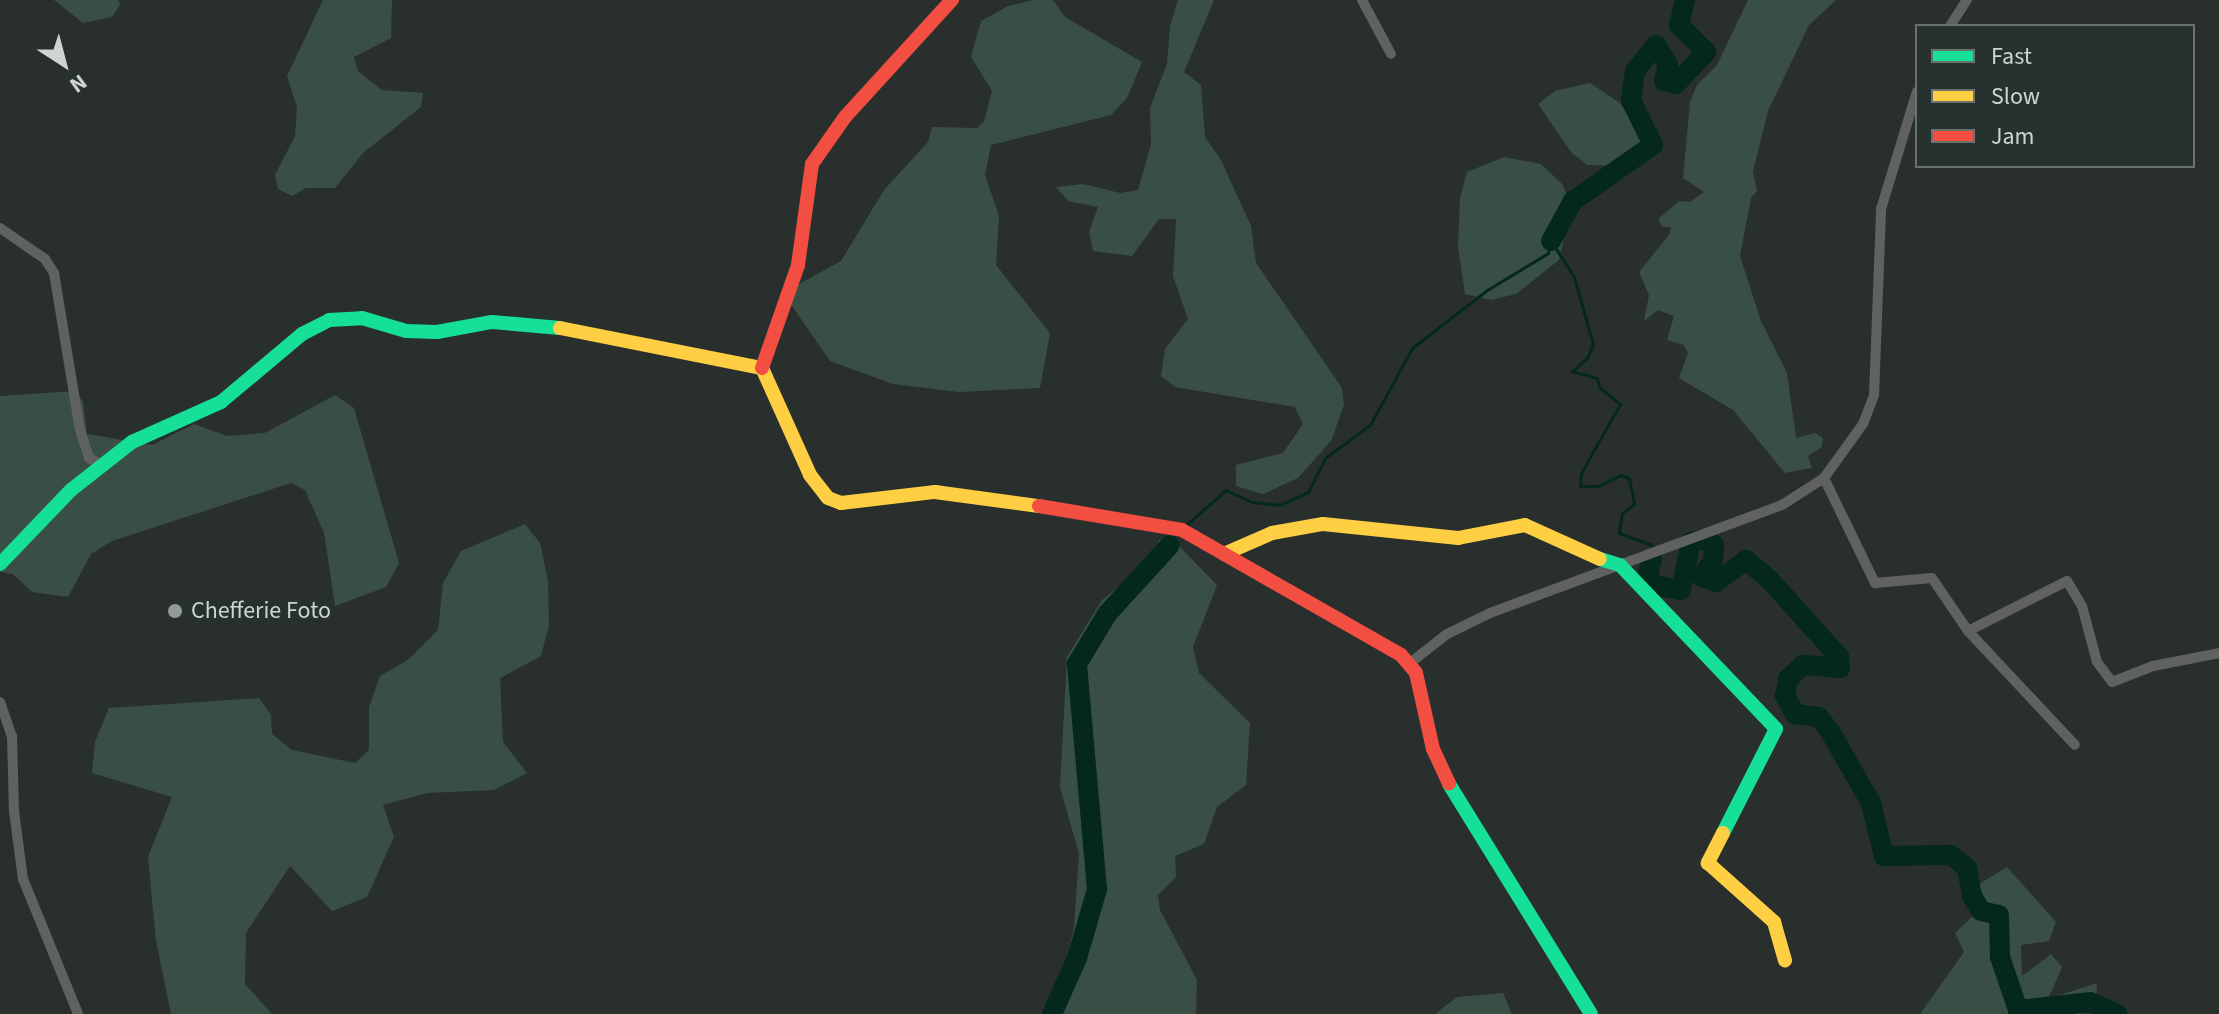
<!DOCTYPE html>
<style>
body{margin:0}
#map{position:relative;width:2219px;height:1014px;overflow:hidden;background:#292f2c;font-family:"Source Sans 3",sans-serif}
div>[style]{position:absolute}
.green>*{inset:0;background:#394f46}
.stream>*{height:3px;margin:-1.5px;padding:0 1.5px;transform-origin:1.5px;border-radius:1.5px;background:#04281d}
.river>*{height:20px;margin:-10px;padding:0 10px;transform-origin:10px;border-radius:10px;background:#04281d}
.street>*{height:10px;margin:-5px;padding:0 5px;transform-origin:5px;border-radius:5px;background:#606262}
.fast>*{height:14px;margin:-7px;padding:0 7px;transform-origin:7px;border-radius:7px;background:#16e098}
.slow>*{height:14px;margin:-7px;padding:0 7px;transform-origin:7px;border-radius:7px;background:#ffcf43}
.jam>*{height:14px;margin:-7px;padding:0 7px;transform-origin:7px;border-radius:7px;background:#f24e42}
.dots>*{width:22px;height:22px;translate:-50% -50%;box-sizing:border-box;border:4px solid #27312d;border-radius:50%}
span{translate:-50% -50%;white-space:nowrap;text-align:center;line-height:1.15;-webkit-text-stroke:7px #27312d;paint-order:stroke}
.poi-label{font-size:24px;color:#cdd4d1}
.left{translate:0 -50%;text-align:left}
.legend{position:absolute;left:1915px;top:24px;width:280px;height:144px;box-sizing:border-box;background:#27312d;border:2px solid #69726f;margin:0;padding:10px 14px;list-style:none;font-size:24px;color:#cdd4d1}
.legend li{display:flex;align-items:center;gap:16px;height:40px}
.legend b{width:40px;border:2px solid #69726f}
.north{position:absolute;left:24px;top:24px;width:80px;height:80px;-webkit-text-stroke:6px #27312d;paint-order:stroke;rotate:144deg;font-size:22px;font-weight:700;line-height:32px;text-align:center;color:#cdd4d1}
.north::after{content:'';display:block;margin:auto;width:28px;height:36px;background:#cdd4d1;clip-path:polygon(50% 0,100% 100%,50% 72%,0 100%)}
</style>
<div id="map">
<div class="green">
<div style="clip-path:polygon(54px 0,118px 0,120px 5px,112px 17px,83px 23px)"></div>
<div style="clip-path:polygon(323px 0,392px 0,391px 38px,354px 57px,358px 71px,382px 90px,423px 93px,421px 107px,363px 153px,335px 188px,306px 188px,292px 196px,278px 189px,275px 175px,295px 136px,297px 107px,287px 76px)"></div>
<div style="clip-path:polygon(1034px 0,1053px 0,1065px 17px,1142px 62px,1127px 98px,1111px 115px,991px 145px,985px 175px,999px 216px,996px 265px,1050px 333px,1040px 388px,959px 392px,893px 384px,830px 361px,783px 293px,841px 261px,884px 190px,928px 142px,932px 127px,977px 128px,984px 121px,992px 91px,971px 57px,981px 21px,1008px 6px)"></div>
<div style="clip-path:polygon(1178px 0,1214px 0,1184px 72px,1201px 85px,1205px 137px,1221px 160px,1251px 226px,1256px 263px,1342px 388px,1344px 405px,1331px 441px,1298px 478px,1263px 494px,1236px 486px,1236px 465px,1283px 453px,1303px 424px,1295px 407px,1175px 387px,1161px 376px,1165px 349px,1188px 319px,1173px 276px,1176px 219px,1159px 219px,1132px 256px,1093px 251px,1089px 232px,1098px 207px,1068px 201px,1056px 187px,1083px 184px,1120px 193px,1138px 190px,1151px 144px,1150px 108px,1167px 64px,1170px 26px)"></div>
<div style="clip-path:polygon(1748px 0,1836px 0,1809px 25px,1768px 111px,1753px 172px,1757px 191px,1751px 198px,1740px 256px,1761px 321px,1787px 373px,1796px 438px,1815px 433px,1823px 438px,1822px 447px,1808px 456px,1812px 468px,1785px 473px,1733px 410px,1679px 378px,1688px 353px,1684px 345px,1667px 340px,1674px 316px,1658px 310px,1644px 321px,1649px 295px,1639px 272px,1669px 235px,1671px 227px,1662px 227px,1658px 219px,1679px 201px,1690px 202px,1704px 192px,1683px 178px,1690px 102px,1697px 85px,1717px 65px)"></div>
<div style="clip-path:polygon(1590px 83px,1620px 103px,1643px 139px,1641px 149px,1616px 166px,1587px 165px,1571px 152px,1538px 104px,1555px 91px)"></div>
<div style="clip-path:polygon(1504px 157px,1541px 164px,1562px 184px,1571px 204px,1559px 260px,1516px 294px,1491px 300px,1465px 294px,1458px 248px,1460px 198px,1467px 172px)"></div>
<div style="clip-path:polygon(75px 391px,83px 402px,87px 434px,152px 445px,194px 424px,227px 436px,265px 433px,335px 395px,354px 408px,399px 563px,386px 587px,335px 606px,324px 533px,305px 490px,291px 483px,112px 541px,91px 554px,68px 597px,32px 592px,13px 574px,0 572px,0 396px)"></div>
<div style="clip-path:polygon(525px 524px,540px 543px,548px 580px,549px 625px,541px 656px,500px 678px,503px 742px,527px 773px,494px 790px,427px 793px,383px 805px,394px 837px,367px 897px,332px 911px,290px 866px,246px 933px,245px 984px,272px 1014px,171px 1014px,156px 941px,148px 857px,172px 797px,92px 773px,95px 742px,109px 708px,259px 698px,271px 715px,272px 734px,292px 750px,355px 763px,369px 750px,369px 707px,380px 676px,408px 660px,438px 630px,443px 583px,461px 551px)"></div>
<div style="clip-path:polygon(1160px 539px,1179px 546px,1217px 585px,1193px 647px,1199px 673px,1250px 723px,1246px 785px,1217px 807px,1204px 844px,1175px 856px,1176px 877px,1158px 895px,1160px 910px,1197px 980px,1196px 1014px,1047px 1014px,1063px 976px,1074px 927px,1079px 854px,1060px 787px,1067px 657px,1102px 600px,1138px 571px)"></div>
<div style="clip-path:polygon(2007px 867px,2056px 922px,2049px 941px,2021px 945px,2022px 976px,2051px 954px,2062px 967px,2048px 999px,2097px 983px,2096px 996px,2081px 1014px,1920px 1014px,1964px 952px,1955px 933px,1973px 916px,1964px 893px)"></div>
<div style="clip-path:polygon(1503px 993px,1512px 1014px,1435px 1014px,1457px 997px)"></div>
</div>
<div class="stream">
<div style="left:1551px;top:241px;width:43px;rotate:57.4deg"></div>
<div style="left:1574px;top:277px;width:70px;rotate:74.2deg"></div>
<div style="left:1593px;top:344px;width:15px;rotate:113deg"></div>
<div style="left:1587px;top:358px;width:20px;rotate:139deg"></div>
<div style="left:1572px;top:371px;width:26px;rotate:16deg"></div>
<div style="left:1597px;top:378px;width:9px;rotate:77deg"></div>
<div style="left:1599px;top:387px;width:27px;rotate:39deg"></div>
<div style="left:1620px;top:404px;width:79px;rotate:119.5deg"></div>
<div style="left:1581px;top:473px;width:13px;rotate:94deg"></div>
<div style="left:1580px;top:486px;width:18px"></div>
<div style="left:1598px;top:486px;width:25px;rotate:-26deg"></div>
<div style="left:1621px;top:475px;width:9px;rotate:21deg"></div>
<div style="left:1629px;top:478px;width:26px;rotate:79deg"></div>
<div style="left:1634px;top:504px;width:15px;rotate:143deg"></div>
<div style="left:1622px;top:513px;width:20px;rotate:99deg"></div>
<div style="left:1619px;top:533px;width:35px;rotate:20deg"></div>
<div style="left:1185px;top:526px;width:55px;rotate:-41.3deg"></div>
<div style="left:1226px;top:490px;width:29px;rotate:25deg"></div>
<div style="left:1252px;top:502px;width:28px;rotate:6deg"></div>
<div style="left:1280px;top:505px;width:31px;rotate:-25deg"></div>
<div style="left:1308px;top:492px;width:38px;rotate:-63deg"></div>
<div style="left:1325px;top:458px;width:56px;rotate:-36.3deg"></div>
<div style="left:1370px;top:425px;width:88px;rotate:-61.4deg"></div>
<div style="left:1412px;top:348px;width:95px;rotate:-37.7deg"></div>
<div style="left:1487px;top:290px;width:71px;rotate:-31.2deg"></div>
<div style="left:1548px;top:253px;width:12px;rotate:-76deg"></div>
</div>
<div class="river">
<div style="left:1551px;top:241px;width:46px;rotate:-61.2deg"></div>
<div style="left:1573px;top:201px;width:98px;rotate:-35deg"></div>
<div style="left:1653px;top:145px;width:50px;rotate:-116.1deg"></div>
<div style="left:1631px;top:100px;width:29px;rotate:-82deg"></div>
<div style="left:1635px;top:71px;width:33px;rotate:-51deg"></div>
<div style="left:1656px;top:45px;width:22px;rotate:58deg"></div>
<div style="left:1668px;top:64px;width:17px;rotate:103deg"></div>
<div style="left:1664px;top:81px;width:12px;rotate:14deg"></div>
<div style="left:1676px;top:84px;width:44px;rotate:-46.8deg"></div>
<div style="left:1706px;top:52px;width:38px;rotate:-135deg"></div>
<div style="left:1679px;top:25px;width:26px;rotate:-77deg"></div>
<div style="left:1652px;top:559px;width:15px;rotate:106deg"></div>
<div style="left:1648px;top:573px;width:13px;rotate:67deg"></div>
<div style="left:1653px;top:585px;width:28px;rotate:10deg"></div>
<div style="left:1681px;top:590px;width:49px;rotate:-78.2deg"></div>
<div style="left:1691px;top:542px;width:12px;rotate:-14deg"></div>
<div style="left:1703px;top:539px;width:13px;rotate:29deg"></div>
<div style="left:1714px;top:545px;width:15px;rotate:94deg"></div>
<div style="left:1713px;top:560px;width:20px;rotate:123deg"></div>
<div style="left:1702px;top:577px;width:15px;rotate:20deg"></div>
<div style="left:1716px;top:582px;width:37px;rotate:-36deg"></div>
<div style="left:1746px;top:560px;width:30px;rotate:40deg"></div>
<div style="left:1769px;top:579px;width:105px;rotate:48.1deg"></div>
<div style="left:1839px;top:657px;width:11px;rotate:85deg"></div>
<div style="left:1840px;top:668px;width:37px;rotate:-175deg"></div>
<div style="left:1803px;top:665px;width:21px;rotate:137deg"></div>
<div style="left:1788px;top:679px;width:17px;rotate:100deg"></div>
<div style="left:1785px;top:696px;width:21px;rotate:61deg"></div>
<div style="left:1795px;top:714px;width:24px;rotate:7deg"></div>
<div style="left:1819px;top:717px;width:20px;rotate:53deg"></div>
<div style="left:1831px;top:733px;width:81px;rotate:60.3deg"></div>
<div style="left:1871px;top:803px;width:55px;rotate:76.2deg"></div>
<div style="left:1884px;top:856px;width:67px;rotate:-0.9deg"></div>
<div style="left:1951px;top:855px;width:21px;rotate:39deg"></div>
<div style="left:1967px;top:868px;width:28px;rotate:80deg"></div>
<div style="left:1972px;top:896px;width:17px;rotate:59deg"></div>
<div style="left:1981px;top:911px;width:18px;rotate:13deg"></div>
<div style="left:1999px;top:915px;width:42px;rotate:88.6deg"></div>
<div style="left:2000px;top:957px;width:56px;rotate:71.2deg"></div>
<div style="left:2018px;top:1010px;width:72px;rotate:-6.3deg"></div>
<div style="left:2090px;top:1002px;width:30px;rotate:24deg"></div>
<div style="left:1052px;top:1014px;width:61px;rotate:-65.9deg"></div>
<div style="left:1077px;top:958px;width:72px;rotate:-73.8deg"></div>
<div style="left:1097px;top:889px;width:226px;rotate:-95.1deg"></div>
<div style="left:1077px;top:664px;width:58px;rotate:-59deg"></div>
<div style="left:1107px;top:614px;width:93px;rotate:-47.6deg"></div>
</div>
<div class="street">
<div style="left:1362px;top:0;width:61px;rotate:61.8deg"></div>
<div style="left:1950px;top:26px;width:31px;rotate:-57deg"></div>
<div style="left:0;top:228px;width:55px;rotate:34.6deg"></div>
<div style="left:45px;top:259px;width:17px;rotate:57deg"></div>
<div style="left:54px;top:273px;width:159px;rotate:80.6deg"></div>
<div style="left:80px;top:430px;width:29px;rotate:72deg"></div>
<div style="left:89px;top:458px;width:15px;rotate:28deg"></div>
<div style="left:1824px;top:478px;width:117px;rotate:64.1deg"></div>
<div style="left:1875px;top:583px;width:57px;rotate:-5deg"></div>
<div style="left:1932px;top:578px;width:64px;rotate:55.8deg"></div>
<div style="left:1968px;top:631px;width:111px;rotate:-26.8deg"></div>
<div style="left:2067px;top:581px;width:29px;rotate:59deg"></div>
<div style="left:2082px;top:606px;width:58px;rotate:75deg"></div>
<div style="left:2097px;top:662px;width:25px;rotate:53deg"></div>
<div style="left:2112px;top:682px;width:44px;rotate:-21.3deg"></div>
<div style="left:2153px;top:666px;width:67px;rotate:-11.1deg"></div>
<div style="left:1968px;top:631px;width:156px;rotate:46.8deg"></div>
<div style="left:1410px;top:663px;width:47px;rotate:-38.1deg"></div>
<div style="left:1447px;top:634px;width:48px;rotate:-26deg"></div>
<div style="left:1490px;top:613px;width:311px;rotate:-20.3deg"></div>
<div style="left:1782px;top:505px;width:50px;rotate:-32.7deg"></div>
<div style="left:1824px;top:478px;width:67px;rotate:-54.2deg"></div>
<div style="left:1863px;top:424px;width:31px;rotate:-69deg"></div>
<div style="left:1874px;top:395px;width:186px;rotate:-87.8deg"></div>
<div style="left:1881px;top:209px;width:123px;rotate:-73deg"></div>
<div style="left:0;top:702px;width:36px;rotate:71deg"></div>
<div style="left:12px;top:736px;width:75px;rotate:88.5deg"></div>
<div style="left:14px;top:811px;width:69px;rotate:82.5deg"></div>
<div style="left:23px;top:879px;width:146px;rotate:67.8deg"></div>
</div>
<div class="fast">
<div style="left:1600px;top:559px;width:21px;rotate:17deg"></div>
<div style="left:1620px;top:565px;width:226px;rotate:46.4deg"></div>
<div style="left:1776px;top:729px;width:117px;rotate:117deg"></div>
<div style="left:0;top:564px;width:103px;rotate:-46.2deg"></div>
<div style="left:71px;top:490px;width:78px;rotate:-38.2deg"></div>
<div style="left:132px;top:442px;width:98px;rotate:-24.2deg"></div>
<div style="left:221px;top:402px;width:106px;rotate:-40deg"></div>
<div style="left:302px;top:334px;width:30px;rotate:-27deg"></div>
<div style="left:329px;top:320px;width:33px;rotate:-3deg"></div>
<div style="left:362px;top:318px;width:46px;rotate:16.5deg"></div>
<div style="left:406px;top:331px;width:31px;rotate:2deg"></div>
<div style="left:437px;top:332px;width:56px;rotate:-10.3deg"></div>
<div style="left:492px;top:322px;width:68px;rotate:5deg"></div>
<div style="left:1449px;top:784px;width:270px;rotate:58.3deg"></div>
</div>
<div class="slow">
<div style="left:560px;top:328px;width:206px;rotate:11.2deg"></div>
<div style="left:762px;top:368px;width:117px;rotate:65.8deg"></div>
<div style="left:810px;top:475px;width:29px;rotate:52deg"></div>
<div style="left:828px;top:498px;width:14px;rotate:21deg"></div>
<div style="left:841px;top:503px;width:95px;rotate:-6.7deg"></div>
<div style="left:935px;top:492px;width:105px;rotate:7.7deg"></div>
<div style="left:1224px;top:554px;width:52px;rotate:-23.6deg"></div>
<div style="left:1272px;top:533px;width:52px;rotate:-10deg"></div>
<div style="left:1323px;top:524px;width:136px;rotate:5.9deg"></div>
<div style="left:1458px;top:538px;width:68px;rotate:-11deg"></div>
<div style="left:1525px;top:525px;width:82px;rotate:24.4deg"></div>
<div style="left:1723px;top:833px;width:34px;rotate:117deg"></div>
<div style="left:1708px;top:863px;width:89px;rotate:41.8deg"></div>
<div style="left:1774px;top:922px;width:40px;rotate:74deg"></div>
</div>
<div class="jam">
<div style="left:762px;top:368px;width:109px;rotate:-70.7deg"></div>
<div style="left:798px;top:265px;width:102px;rotate:-82.1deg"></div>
<div style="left:812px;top:164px;width:57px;rotate:-54.9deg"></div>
<div style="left:845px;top:117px;width:159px;rotate:-47.6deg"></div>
<div style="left:1039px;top:506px;width:145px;rotate:9.5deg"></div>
<div style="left:1182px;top:530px;width:252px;rotate:29.7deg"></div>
<div style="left:1401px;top:655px;width:23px;rotate:50deg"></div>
<div style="left:1416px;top:673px;width:78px;rotate:77.4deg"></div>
<div style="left:1433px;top:749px;width:38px;rotate:65deg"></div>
</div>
<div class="dots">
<div style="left:175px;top:611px;background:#949a97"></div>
</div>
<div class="poi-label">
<span class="left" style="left:191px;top:611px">Chefferie Foto</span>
</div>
<ul class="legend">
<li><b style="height:10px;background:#16e098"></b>Fast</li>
<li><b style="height:10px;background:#ffcf43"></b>Slow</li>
<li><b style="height:10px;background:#f24e42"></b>Jam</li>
</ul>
<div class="north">N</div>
</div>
